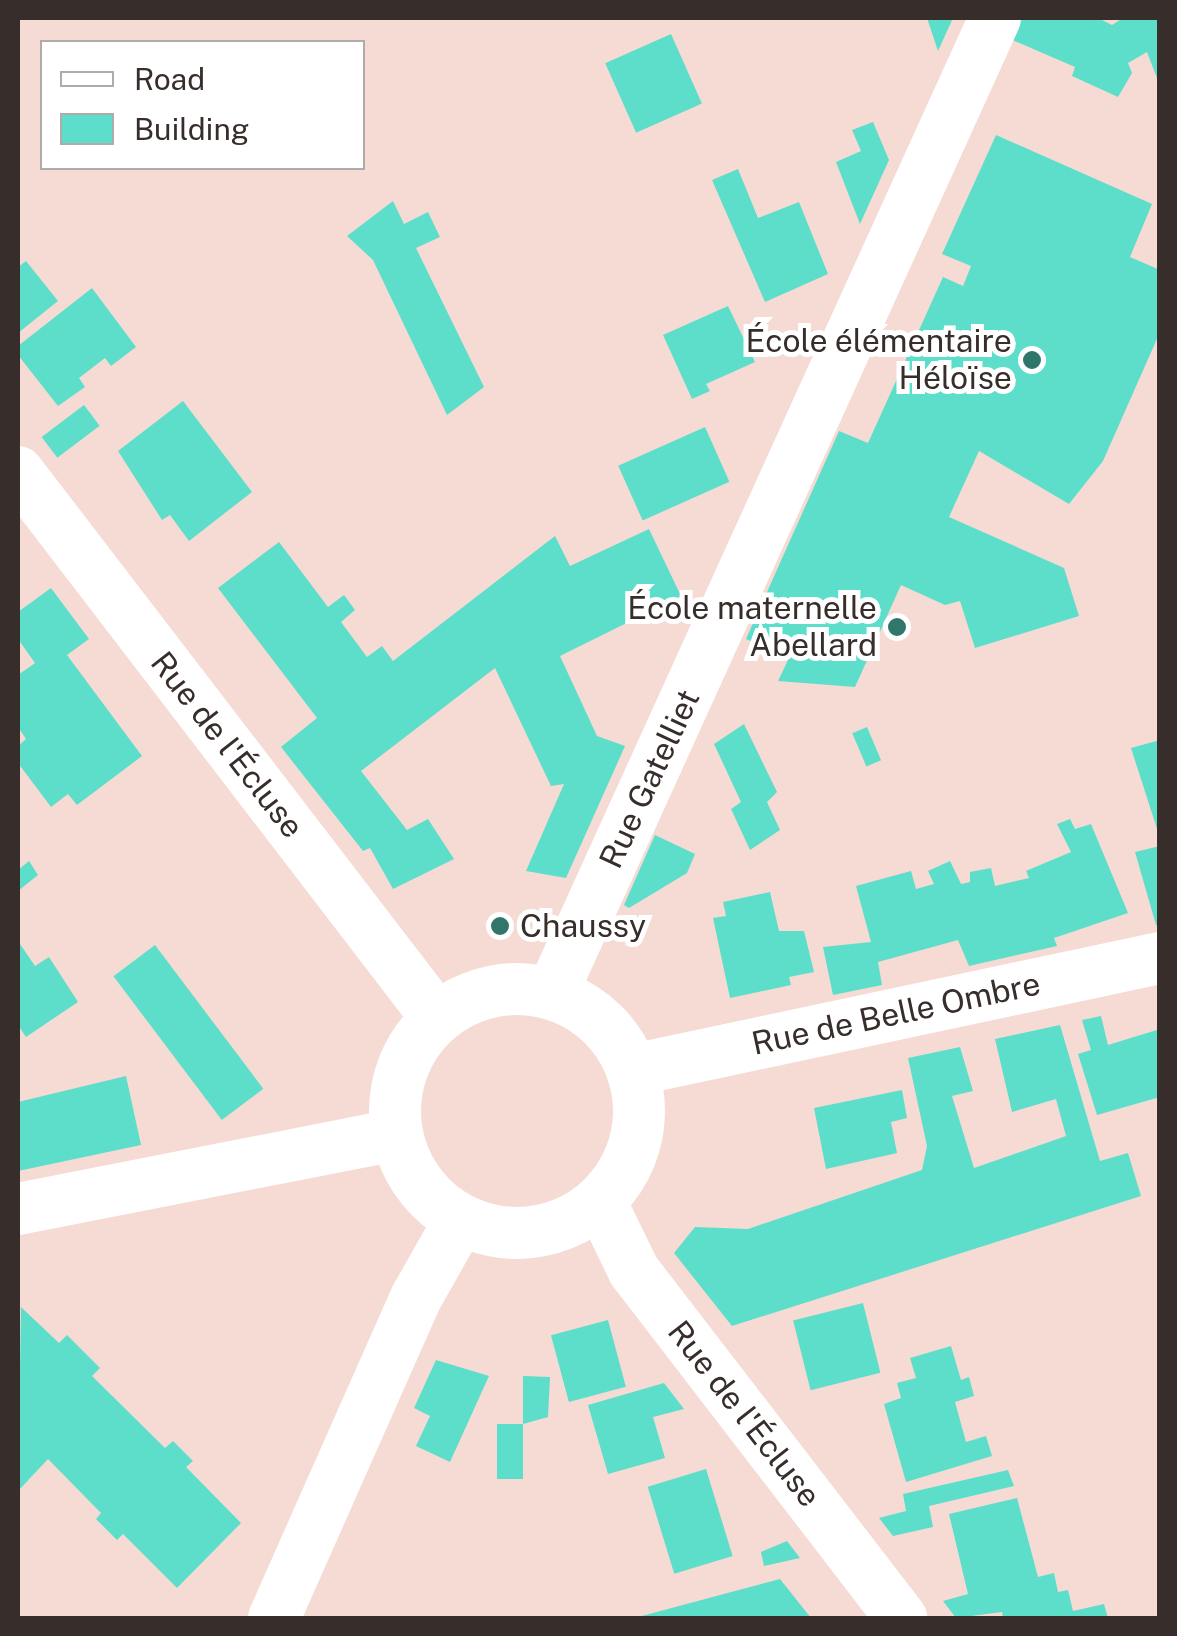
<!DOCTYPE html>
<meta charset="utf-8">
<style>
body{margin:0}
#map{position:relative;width:1177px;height:1636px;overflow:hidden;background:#f5dbd3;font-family:"Public Sans",sans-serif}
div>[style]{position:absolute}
.building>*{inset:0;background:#5ddeca;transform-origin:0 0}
.street>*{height:52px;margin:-26px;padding:0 26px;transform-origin:26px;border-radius:26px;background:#fff}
.street>.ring{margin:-26px;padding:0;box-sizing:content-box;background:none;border:52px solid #fff;border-radius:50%}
.dots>*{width:28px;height:28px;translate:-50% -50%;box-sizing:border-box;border:5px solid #fff;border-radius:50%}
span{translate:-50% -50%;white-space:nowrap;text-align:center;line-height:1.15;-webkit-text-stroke:10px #fff;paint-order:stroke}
.poi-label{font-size:32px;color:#372d2a}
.right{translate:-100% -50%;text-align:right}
.left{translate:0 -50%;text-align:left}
.street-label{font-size:32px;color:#372d2a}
.frame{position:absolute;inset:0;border:20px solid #372d2a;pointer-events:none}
.legend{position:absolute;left:40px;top:40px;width:325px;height:130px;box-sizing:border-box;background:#fff;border:2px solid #afabaa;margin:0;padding:12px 18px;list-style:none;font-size:30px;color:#372d2a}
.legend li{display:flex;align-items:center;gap:20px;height:50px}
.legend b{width:50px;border:2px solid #afabaa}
</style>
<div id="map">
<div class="building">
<div style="clip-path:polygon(927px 18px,953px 18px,938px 51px)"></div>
<div style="clip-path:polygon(1020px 18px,1098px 18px,1112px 25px,1123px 18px,1160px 18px,1160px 86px,1147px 52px,1128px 63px,1132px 73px,1118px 97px,1072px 76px,1075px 67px,1010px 39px)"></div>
<div style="left:671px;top:34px;width:76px;height:72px;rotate:66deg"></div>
<div style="clip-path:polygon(873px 122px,889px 160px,860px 224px,836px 162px,861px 151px,852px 130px)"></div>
<div style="clip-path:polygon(996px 135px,1152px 204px,1130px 257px,1160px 270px,1160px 332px,1103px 461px,1069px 504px,979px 451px,949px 517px,1064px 568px,1079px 616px,975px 648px,960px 601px,945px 605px,901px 585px,855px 687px,778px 681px,789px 658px,746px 639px,839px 431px,868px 443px,943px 277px,963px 286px,971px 266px,942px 254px)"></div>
<div style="clip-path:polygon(738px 169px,758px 218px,799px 202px,828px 274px,765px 302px,712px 180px)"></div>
<div style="clip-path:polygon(393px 201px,404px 224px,428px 212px,440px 237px,416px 248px,484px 387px,447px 415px,373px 260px,347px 236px)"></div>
<div style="clip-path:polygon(26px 261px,58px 301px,18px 333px,18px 267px)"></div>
<div style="clip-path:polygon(92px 288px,136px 347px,111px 366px,105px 358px,79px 378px,85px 387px,58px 406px,18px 355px,18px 346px)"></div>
<div style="clip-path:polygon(728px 306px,755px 362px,706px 384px,710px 391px,692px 399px,663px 335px)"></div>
<div style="clip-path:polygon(183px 401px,252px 492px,189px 541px,170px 515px,162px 520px,118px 451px)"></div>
<div style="left:84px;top:405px;width:26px;height:53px;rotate:53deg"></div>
<div style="left:705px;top:427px;width:60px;height:95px;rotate:66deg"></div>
<div style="clip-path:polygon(649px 529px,681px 596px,560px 656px,597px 736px,625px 746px,566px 878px,526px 871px,564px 784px,551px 786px,495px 668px,361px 771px,407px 830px,428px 819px,454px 859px,393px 889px,370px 848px,363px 851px,281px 747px,317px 718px,218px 588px,279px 542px,328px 607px,344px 595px,355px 610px,341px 622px,367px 657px,382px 646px,393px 661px,555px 536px,570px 566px)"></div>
<div style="clip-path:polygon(51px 588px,89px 639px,67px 655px,142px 756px,77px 805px,68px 794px,51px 807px,18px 763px,18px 746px,26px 739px,18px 727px,18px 675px,35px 663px,18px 639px,18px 612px)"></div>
<div style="clip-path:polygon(744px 724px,777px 792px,767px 802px,780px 830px,750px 850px,731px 809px,741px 802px,714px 744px)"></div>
<div style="left:867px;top:727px;width:36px;height:16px;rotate:67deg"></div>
<div style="clip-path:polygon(1160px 740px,1160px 835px,1159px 835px,1131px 748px)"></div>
<div style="clip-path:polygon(1070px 819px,1075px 829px,1091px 824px,1128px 913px,1054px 938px,1057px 946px,969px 966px,958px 940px,878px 962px,882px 985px,833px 995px,823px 947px,871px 942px,856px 886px,911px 871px,916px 889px,934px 884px,928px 871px,950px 861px,961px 884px,970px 882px,970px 872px,991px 868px,995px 886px,1029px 878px,1026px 871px,1071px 852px,1057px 824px)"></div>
<div style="clip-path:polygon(655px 835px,695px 854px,687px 873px,629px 908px,624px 905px)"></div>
<div style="clip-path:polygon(1160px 846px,1160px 924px,1156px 925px,1135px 852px)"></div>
<div style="clip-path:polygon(29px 861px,38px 875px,18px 891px,18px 870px)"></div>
<div style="clip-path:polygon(770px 892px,779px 931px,804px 931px,814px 972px,789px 977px,791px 985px,730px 998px,713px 918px,726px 916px,723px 902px)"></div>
<div style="clip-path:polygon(18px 941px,35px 966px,49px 957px,78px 1002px,26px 1037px,18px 1025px)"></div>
<div style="left:155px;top:945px;width:180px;height:52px;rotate:53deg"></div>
<div style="clip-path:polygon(1101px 1016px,1108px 1045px,1160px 1029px,1160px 1097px,1097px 1115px,1078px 1054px,1091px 1050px,1082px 1020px)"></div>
<div style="clip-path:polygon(1060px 1025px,1100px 1161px,1128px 1153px,1141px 1196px,732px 1326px,674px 1253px,695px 1227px,748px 1229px,922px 1170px,927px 1146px,908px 1058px,960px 1047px,973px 1091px,952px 1096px,974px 1168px,1066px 1136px,1056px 1099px,1012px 1112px,995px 1039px)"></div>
<div style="clip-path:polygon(126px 1076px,141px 1145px,18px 1171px,18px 1102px)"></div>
<div style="clip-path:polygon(902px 1090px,907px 1118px,891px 1122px,897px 1153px,826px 1169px,814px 1108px)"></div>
<div style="left:863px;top:1303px;width:72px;height:72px;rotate:76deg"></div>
<div style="clip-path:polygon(21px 1307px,59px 1343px,67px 1335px,100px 1368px,92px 1376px,165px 1448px,173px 1441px,193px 1461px,186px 1467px,241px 1523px,177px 1588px,123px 1534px,117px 1540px,96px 1519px,101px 1513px,48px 1459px,18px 1491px)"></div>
<div style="left:608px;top:1320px;width:69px;height:59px;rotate:75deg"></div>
<div style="clip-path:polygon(951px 1346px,961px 1380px,969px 1377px,974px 1396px,955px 1402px,966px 1442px,986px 1436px,992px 1456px,906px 1482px,884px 1404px,901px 1398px,897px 1383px,916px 1378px,910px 1358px)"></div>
<div style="clip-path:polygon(436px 1360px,489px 1376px,450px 1462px,416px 1446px,430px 1416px,414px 1408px)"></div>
<div style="clip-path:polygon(523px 1376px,550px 1377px,548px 1417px,523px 1424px)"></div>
<div style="clip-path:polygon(664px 1383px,684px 1409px,653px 1417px,665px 1458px,608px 1474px,588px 1405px)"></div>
<div style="left:497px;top:1424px;width:26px;height:55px"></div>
<div style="left:706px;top:1469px;width:91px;height:61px;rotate:73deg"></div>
<div style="clip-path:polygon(1008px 1470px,1014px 1486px,929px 1506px,933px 1527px,893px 1536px,879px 1518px,906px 1511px,903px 1494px)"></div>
<div style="clip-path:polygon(1017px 1498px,1038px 1577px,1054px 1573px,1058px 1592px,1068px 1590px,1073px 1611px,1104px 1604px,1108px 1618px,1003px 1618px,1002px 1612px,956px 1618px,943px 1601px,968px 1594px,949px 1514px)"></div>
<div style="clip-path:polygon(787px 1541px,800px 1558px,764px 1566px,761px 1552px)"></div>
<div style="clip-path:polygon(780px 1579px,811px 1618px,638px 1618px,638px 1617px)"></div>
</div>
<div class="street">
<div style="left:18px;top:472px;width:688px;rotate:52.5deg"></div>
<div class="ring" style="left:395px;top:989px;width:192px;height:192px"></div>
<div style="left:552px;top:993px;width:1071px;rotate:-65.56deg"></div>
<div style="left:633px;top:1070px;width:539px;rotate:-12deg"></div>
<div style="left:600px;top:1201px;width:78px;rotate:64.1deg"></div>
<div style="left:634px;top:1271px;width:438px;rotate:52.4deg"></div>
<div style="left:18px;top:1209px;width:385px;rotate:-11.1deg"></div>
<div style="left:274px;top:1618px;width:352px;rotate:-66.1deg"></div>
<div style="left:417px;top:1296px;width:87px;rotate:-60.5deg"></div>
</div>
<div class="dots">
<div style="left:1032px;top:360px;background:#30766b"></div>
<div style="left:897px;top:627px;background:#30766b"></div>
<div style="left:500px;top:926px;background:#30766b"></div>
</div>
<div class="poi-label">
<span class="right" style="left:1012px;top:360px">École élémentaire<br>Héloïse</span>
<span class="right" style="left:877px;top:627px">École maternelle<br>Abellard</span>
<span class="left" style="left:520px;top:926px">Chaussy</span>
</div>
<div class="street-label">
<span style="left:227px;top:745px;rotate:52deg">Rue de l'Écluse</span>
<span style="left:650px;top:779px;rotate:-65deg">Rue Gatelliet</span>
<span style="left:896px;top:1014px;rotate:-12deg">Rue de Belle Ombre</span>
<span style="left:744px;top:1414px;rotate:52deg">Rue de l'Écluse</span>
</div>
<div class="frame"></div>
<ul class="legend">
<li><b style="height:12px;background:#fff"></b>Road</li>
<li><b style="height:28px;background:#5ddeca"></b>Building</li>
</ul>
</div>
